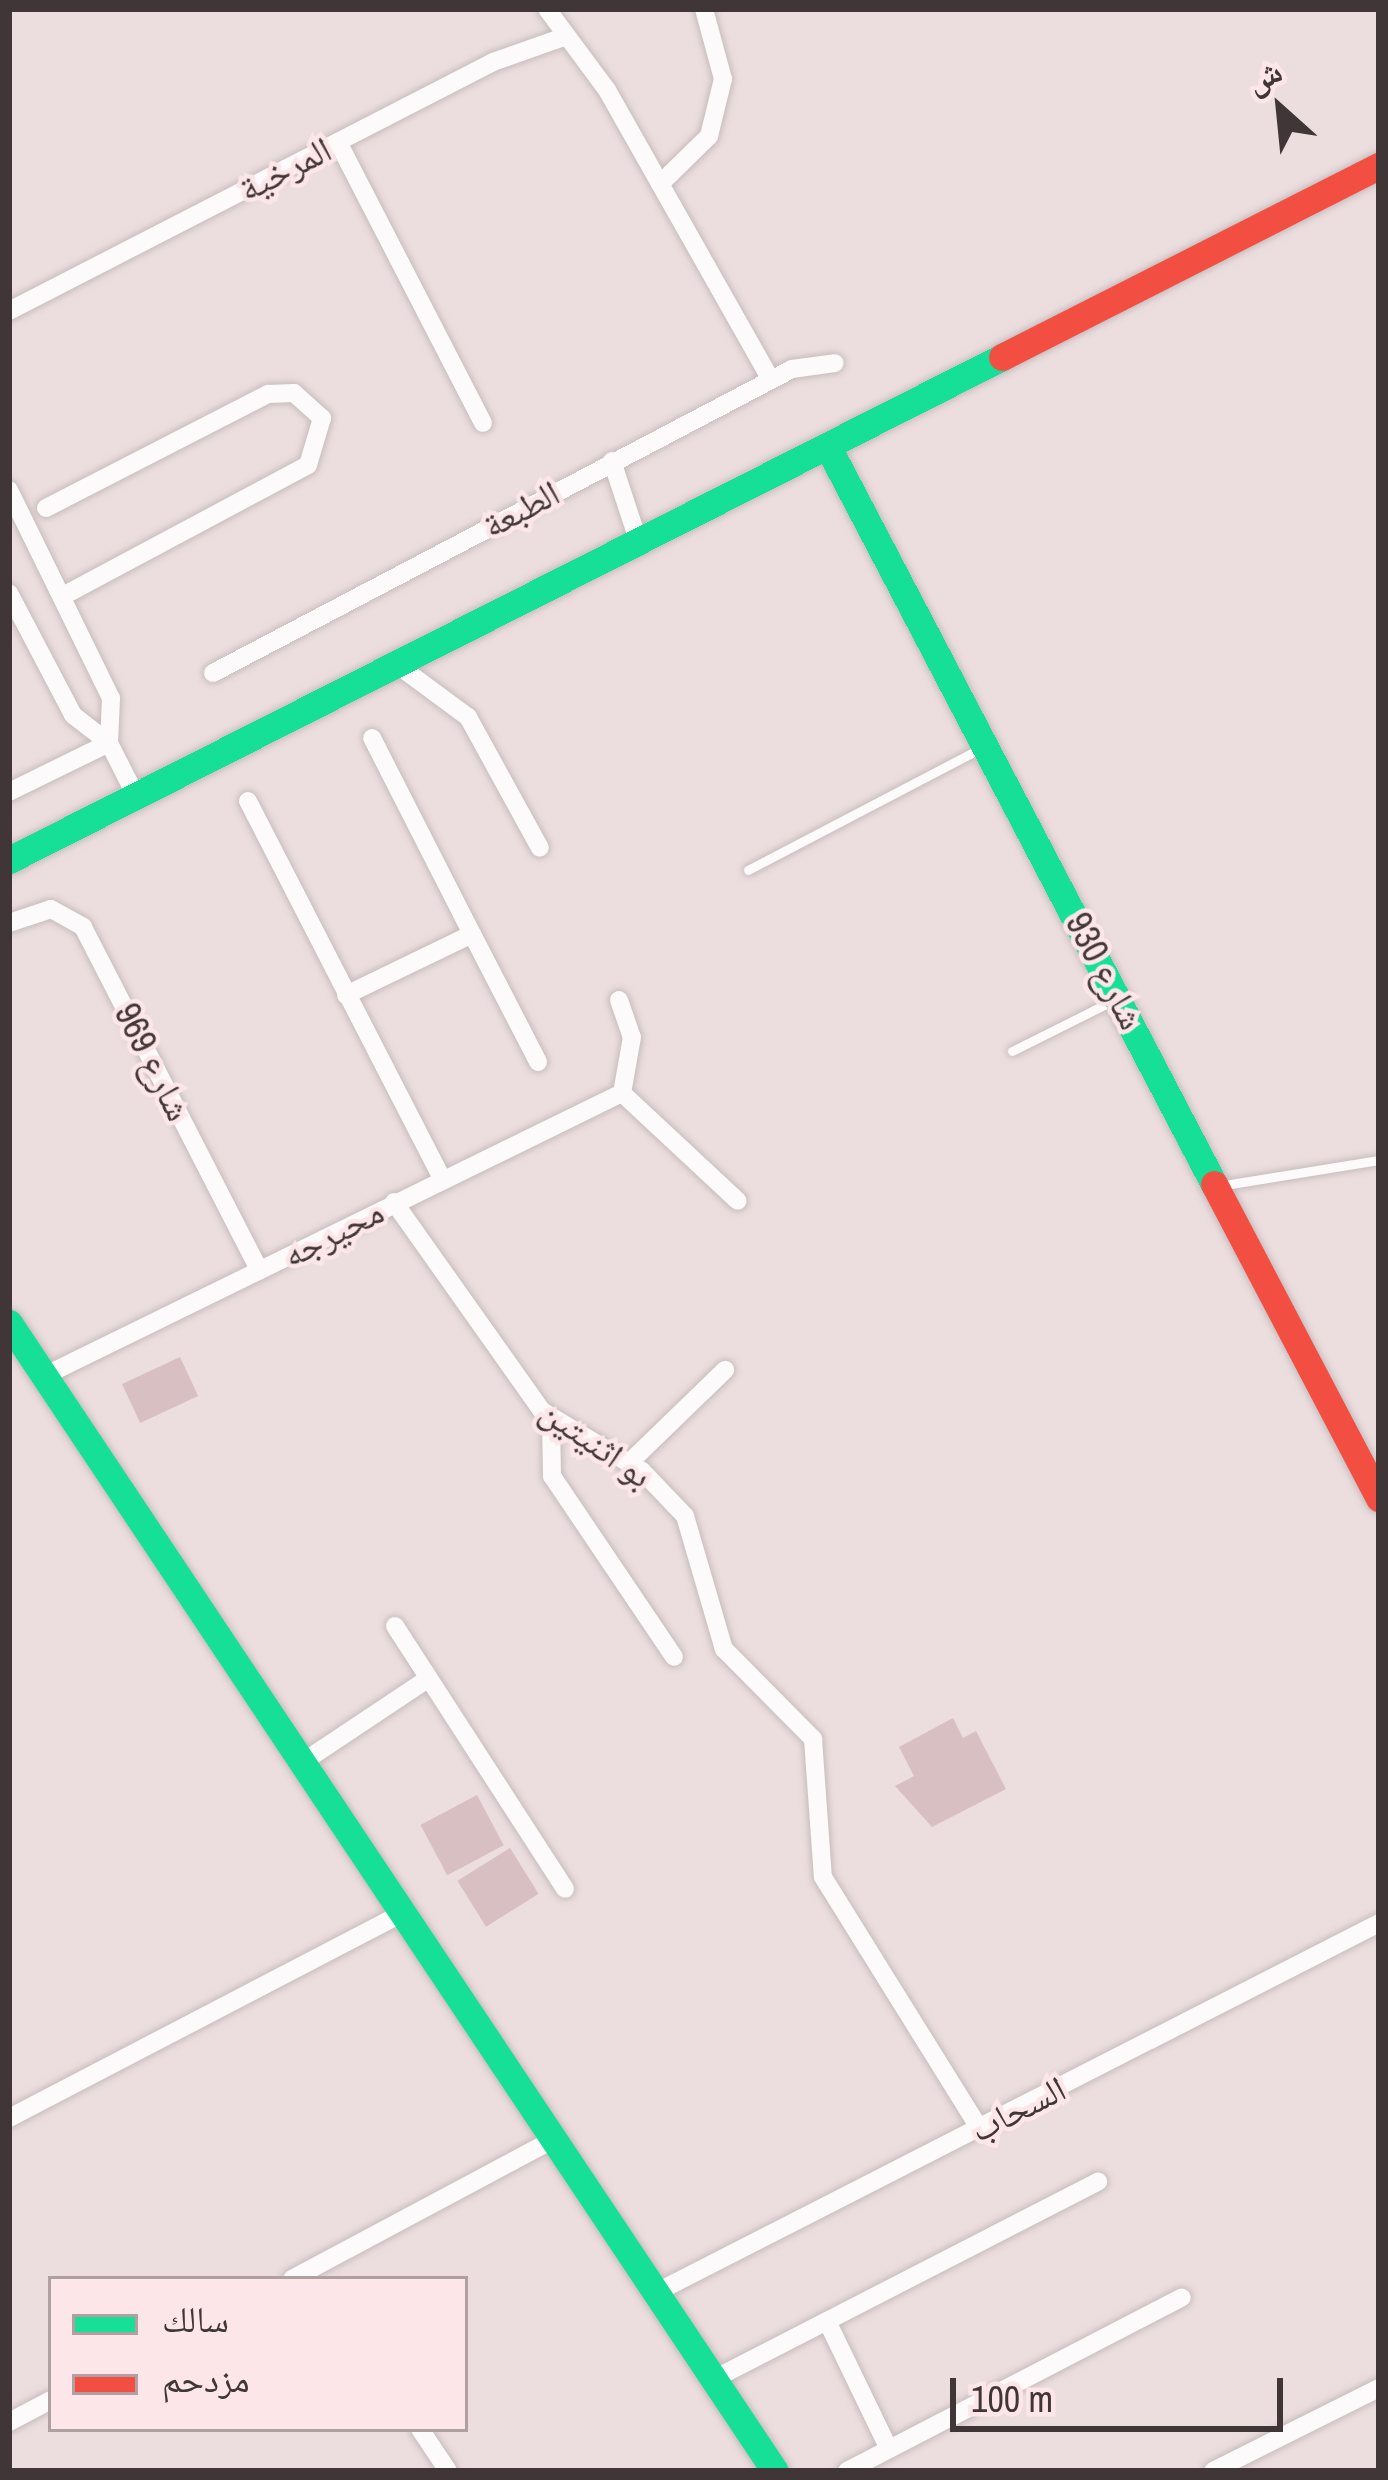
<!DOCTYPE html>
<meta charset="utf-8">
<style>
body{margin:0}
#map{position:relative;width:1388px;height:2480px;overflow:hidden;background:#ecdedf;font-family:"Archivo Narrow","Noto Naskh Arabic",sans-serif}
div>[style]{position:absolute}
.building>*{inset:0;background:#d8bfc1;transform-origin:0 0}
.roads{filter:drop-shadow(0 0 3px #c7bcbd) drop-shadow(0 0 3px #c7bcbd)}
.lane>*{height:9px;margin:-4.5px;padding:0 4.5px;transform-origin:4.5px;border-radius:4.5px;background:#fcfafa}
.street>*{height:18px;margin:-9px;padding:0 9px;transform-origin:9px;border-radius:9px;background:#fcfafa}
.fast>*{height:27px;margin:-13.5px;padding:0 13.5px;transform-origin:13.5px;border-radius:13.5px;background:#16e098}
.jam>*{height:27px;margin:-13.5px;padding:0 13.5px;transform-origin:13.5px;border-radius:13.5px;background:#f24e42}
span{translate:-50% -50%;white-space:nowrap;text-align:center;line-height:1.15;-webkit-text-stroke:9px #fce6e7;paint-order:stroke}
.street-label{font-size:36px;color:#413637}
.frame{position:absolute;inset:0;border:12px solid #413637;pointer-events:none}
.legend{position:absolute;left:48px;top:2276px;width:420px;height:156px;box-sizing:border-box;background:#fce6e7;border:3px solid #b1a0a1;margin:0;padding:15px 21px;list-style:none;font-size:36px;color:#413637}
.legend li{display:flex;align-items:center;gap:24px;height:60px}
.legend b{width:60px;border:3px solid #b1a0a1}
.north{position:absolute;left:1220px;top:48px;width:120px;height:120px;-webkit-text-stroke:9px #fce6e7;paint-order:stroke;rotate:333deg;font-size:33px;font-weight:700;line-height:48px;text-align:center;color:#413637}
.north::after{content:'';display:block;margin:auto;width:42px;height:54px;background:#413637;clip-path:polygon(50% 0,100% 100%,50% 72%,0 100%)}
.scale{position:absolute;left:950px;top:2378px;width:333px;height:54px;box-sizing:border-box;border:6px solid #413637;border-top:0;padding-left:15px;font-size:36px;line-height:42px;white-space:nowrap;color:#413637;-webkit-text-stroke:9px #fce6e7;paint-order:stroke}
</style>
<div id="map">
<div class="building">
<div style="left:180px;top:1357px;width:43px;height:64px;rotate:65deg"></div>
<div style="clip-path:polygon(953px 1718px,963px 1738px,976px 1731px,1006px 1789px,932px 1827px,895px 1786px,914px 1776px,899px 1747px)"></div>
<div style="left:477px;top:1795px;width:57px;height:64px;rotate:62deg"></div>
<div style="left:510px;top:1848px;width:54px;height:62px;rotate:58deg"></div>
</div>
<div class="roads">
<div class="lane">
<div style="left:748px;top:870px;width:263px;rotate:-27.6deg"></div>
<div style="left:1012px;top:1051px;width:114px;rotate:-26.6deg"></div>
<div style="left:1218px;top:1186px;width:163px;rotate:-9.2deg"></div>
</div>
<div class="street">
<div style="left:547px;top:9px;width:101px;rotate:53.5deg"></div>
<div style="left:607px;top:90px;width:333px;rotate:60.5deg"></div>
<div style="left:338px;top:142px;width:316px;rotate:62.7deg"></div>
<div style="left:660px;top:184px;width:69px;rotate:-44.4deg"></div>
<div style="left:709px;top:136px;width:59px;rotate:-76.2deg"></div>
<div style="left:723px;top:79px;width:73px;rotate:-105.2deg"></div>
<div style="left:9px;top:311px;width:544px;rotate:-27.22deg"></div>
<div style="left:493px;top:62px;width:75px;rotate:-19.4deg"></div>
<div style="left:612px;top:461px;width:86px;rotate:71.8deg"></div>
<div style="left:9px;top:490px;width:232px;rotate:63.9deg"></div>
<div style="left:111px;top:698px;width:45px;rotate:92.5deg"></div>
<div style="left:46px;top:508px;width:250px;rotate:-27.2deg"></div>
<div style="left:268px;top:394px;width:26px;rotate:-2deg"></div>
<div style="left:294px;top:393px;width:38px;rotate:42deg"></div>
<div style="left:322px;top:418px;width:49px;rotate:106.6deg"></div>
<div style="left:308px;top:465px;width:278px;rotate:151.9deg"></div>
<div style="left:9px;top:593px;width:138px;rotate:62.3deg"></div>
<div style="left:73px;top:715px;width:46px;rotate:37.9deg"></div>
<div style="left:109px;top:743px;width:59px;rotate:63deg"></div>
<div style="left:399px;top:666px;width:86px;rotate:36.5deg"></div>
<div style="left:468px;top:717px;width:149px;rotate:61.2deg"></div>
<div style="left:213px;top:673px;width:654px;rotate:-27.7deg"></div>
<div style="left:792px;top:369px;width:43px;rotate:-7.9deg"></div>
<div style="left:9px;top:792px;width:111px;rotate:-26.1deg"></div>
<div style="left:248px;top:801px;width:425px;rotate:62.8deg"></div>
<div style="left:9px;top:923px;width:44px;rotate:-18.4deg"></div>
<div style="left:51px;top:909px;width:37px;rotate:29deg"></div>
<div style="left:83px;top:927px;width:386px;rotate:62.8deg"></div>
<div style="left:472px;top:934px;width:144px;rotate:62.7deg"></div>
<div style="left:346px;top:995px;width:140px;rotate:-25.8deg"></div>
<div style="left:472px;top:934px;width:220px;rotate:-117deg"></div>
<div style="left:619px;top:1000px;width:39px;rotate:71deg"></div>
<div style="left:632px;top:1037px;width:57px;rotate:100.1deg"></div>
<div style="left:622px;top:1093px;width:158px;rotate:43deg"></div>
<div style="left:394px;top:1202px;width:256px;rotate:54.7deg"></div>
<div style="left:542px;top:1411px;width:117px;rotate:31deg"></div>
<div style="left:642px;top:1471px;width:62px;rotate:46.3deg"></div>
<div style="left:685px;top:1516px;width:139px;rotate:73.7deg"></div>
<div style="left:724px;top:1649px;width:127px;rotate:45.3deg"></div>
<div style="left:813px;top:1739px;width:138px;rotate:85.9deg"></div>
<div style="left:823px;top:1877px;width:297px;rotate:58.1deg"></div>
<div style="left:44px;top:1376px;width:644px;rotate:-26.09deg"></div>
<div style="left:551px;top:1419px;width:57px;rotate:89deg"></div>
<div style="left:552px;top:1476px;width:218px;rotate:56deg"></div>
<div style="left:629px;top:1463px;width:134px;rotate:-44.1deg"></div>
<div style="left:395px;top:1626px;width:313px;rotate:57.1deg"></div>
<div style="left:303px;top:1762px;width:151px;rotate:-33.7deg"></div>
<div style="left:9px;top:2118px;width:444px;rotate:-27.5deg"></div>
<div style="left:292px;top:2279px;width:297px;rotate:-28.1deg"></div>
<div style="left:657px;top:2292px;width:811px;rotate:-27.07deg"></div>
<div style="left:827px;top:2321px;width:142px;rotate:64.2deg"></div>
<div style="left:714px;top:2379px;width:432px;rotate:-27.2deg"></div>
<div style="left:9px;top:2422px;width:47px;rotate:-27.6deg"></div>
<div style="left:420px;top:2429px;width:50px;rotate:56.3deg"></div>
<div style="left:847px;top:2471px;width:377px;rotate:-27.4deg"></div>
<div style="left:1213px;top:2471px;width:186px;rotate:-26.6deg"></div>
</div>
<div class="fast">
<div style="left:828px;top:447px;width:832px;rotate:62.36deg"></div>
<div style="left:9px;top:860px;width:1113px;rotate:-26.86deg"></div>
<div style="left:9px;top:1323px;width:1380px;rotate:56.29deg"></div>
</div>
<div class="jam">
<div style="left:1002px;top:357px;width:423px;rotate:-26.9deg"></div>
<div style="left:1214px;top:1184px;width:355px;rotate:62.3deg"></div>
</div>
</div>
<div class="street-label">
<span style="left:285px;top:169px;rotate:-27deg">المرخية</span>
<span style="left:521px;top:509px;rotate:-28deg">الطبعة</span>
<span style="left:1105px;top:971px;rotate:62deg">شارع 930</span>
<span style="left:153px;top:1062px;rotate:63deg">شارع 969</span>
<span style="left:333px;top:1233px;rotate:-27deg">محيرجه</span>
<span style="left:596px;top:1443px;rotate:35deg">بو اثنيتين</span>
<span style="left:1018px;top:2109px;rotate:-27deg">السحاب</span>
</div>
<div class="frame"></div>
<ul class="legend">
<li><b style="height:15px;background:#16e098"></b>سالك</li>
<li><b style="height:15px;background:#f24e42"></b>مزدحم</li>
</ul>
<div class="north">ش</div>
<div class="scale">100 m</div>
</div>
